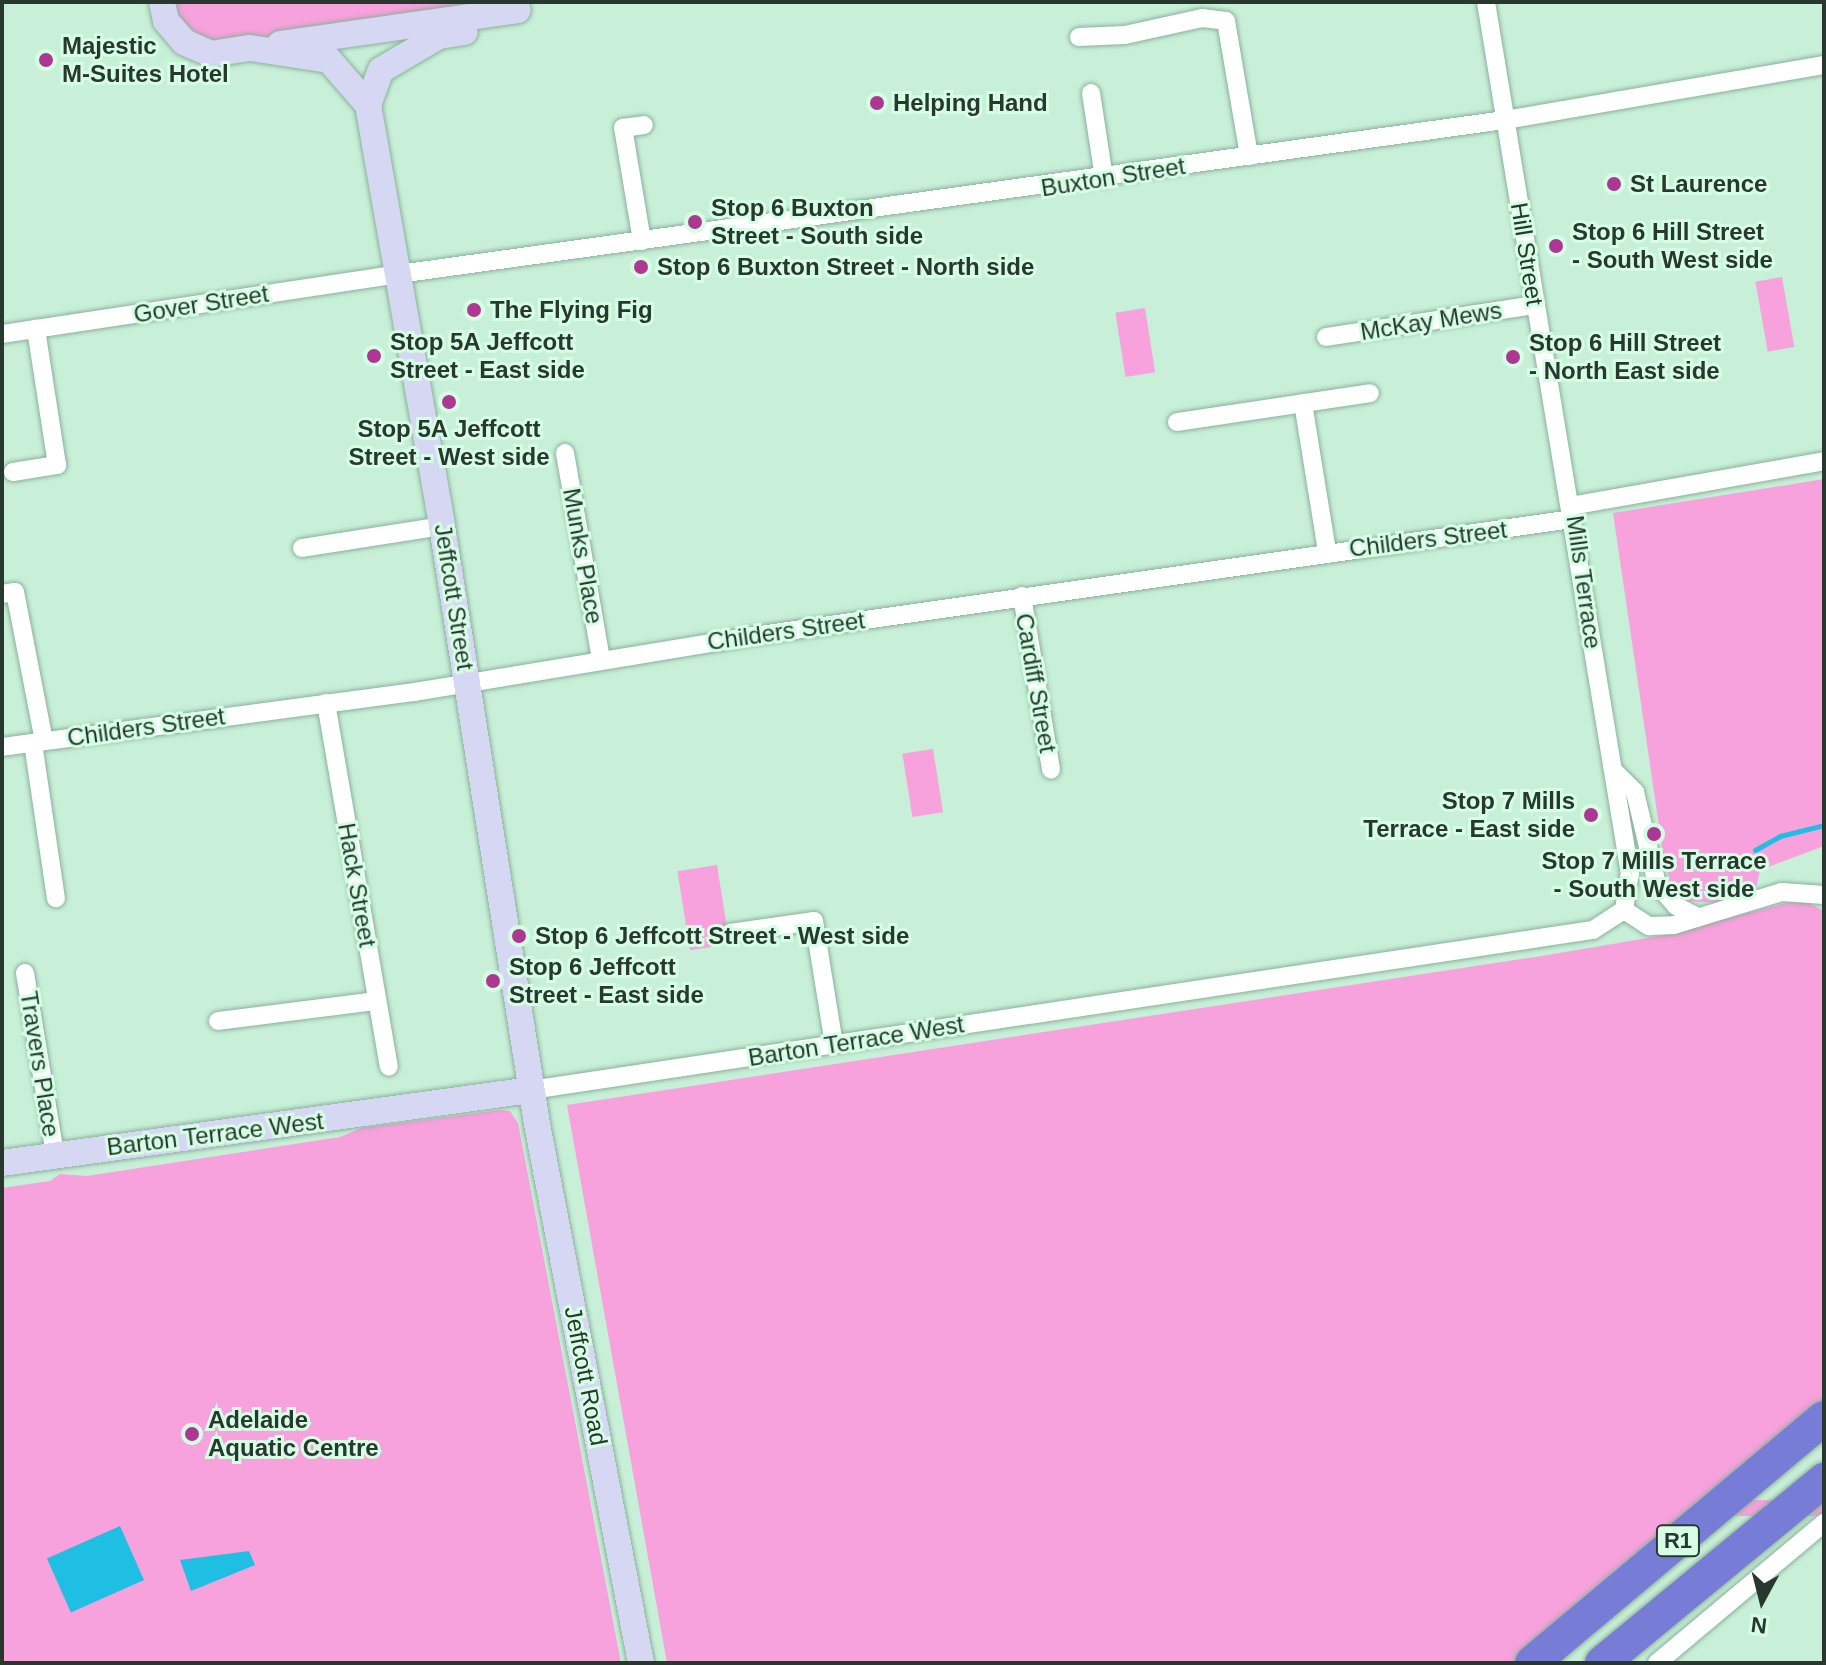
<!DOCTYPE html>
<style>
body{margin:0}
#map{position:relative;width:1826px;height:1665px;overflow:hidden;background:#c8f0d8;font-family:Arial,sans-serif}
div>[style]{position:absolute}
.green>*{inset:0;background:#f7a1dd;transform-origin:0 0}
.water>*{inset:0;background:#1fbfe4;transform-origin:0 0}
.stream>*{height:5px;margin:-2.5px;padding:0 2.5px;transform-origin:2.5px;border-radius:2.5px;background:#1fbfe4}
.roads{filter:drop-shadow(0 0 2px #8bb19b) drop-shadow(0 0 2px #8bb19b)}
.street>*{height:18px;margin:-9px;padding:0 9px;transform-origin:9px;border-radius:9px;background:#fff}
.secondary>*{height:26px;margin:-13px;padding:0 13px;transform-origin:13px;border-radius:13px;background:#d6d8f3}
.highway>*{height:34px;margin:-17px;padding:0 17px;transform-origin:17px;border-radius:17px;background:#777dd6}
.dots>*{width:22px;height:22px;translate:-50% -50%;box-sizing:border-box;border:4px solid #d5fee5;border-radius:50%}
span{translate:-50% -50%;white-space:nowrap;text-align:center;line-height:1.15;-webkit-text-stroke:6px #d5fee5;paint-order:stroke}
.shield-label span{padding:2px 6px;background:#d5fee5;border:2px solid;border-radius:6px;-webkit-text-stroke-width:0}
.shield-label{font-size:22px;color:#28382f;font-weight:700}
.poi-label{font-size:24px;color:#28382f;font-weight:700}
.left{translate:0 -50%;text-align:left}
.right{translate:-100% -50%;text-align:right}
.street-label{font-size:24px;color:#28382f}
.frame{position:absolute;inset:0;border:4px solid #28382f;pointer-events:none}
.north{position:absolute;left:1722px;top:1561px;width:80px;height:80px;-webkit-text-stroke:6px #d5fee5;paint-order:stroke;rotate:187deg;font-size:22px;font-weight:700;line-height:32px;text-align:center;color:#28382f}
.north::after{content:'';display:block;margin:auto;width:28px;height:36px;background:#28382f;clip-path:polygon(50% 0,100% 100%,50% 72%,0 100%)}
</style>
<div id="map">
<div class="green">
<div style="clip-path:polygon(167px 2px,501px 2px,229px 48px,196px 43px)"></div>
<div style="left:1782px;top:277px;width:71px;height:27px;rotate:80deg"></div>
<div style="left:1145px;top:308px;width:65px;height:30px;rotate:81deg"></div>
<div style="clip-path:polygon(1824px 479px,1824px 846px,1760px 870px,1755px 893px,1723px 903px,1688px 901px,1674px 893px,1664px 860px,1613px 513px)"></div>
<div style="left:933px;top:749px;width:64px;height:31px;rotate:81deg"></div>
<div style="left:717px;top:865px;width:80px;height:40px;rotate:81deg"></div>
<div style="clip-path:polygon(1801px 899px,1824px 911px,1824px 1411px,1517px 1663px,667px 1663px,567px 1105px,1548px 955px,1659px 936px)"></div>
<div style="clip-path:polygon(500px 1110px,510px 1111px,518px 1123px,621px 1663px,2px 1663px,2px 1188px,50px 1181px,60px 1174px,87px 1176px,340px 1137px,361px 1128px)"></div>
<div style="left:1824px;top:1500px;width:16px;height:256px;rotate:90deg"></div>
</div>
<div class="water">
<div style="left:120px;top:1526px;width:59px;height:80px;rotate:66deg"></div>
<div style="clip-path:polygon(249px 1551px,255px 1565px,191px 1591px,180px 1560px)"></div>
</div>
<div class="stream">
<div style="left:1755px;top:850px;width:29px;rotate:-29deg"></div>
<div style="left:1780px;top:836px;width:45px;rotate:-14deg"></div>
</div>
<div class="roads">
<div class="street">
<div style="left:1079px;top:37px;width:46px;rotate:-2.5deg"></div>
<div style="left:1125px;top:35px;width:79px;rotate:-12.4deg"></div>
<div style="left:1202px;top:18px;width:24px;rotate:7deg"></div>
<div style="left:1226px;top:21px;width:137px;rotate:80.3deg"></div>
<div style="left:1091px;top:93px;width:86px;rotate:81.3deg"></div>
<div style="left:642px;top:241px;width:115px;rotate:-99.5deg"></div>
<div style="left:623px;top:128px;width:21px;rotate:-8deg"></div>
<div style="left:2px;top:334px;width:402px;rotate:-8.6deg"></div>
<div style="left:399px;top:274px;width:1117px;rotate:-7.93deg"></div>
<div style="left:1505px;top:120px;width:324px;rotate:-9.8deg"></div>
<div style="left:1326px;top:337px;width:211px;rotate:-8.7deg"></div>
<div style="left:1303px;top:403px;width:151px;rotate:80.8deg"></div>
<div style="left:1177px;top:422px;width:195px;rotate:-8.5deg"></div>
<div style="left:565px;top:453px;width:209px;rotate:80.1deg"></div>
<div style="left:13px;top:472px;width:45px;rotate:-9deg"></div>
<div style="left:57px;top:465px;width:138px;rotate:-98.8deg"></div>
<div style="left:1570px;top:506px;width:258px;rotate:-10deg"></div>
<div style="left:302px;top:548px;width:142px;rotate:-8.9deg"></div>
<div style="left:2px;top:594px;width:13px;rotate:-9deg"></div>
<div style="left:15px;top:592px;width:152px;rotate:79deg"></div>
<div style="left:1022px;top:596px;width:176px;rotate:80.5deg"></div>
<div style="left:326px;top:703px;width:369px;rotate:80.2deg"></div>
<div style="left:33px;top:743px;width:157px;rotate:81.6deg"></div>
<div style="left:2px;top:747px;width:417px;rotate:-7.6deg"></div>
<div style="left:415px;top:692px;width:336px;rotate:-9.4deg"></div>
<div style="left:746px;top:637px;width:834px;rotate:-8.13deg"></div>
<div style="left:1614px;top:771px;width:30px;rotate:45deg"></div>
<div style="left:1635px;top:792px;width:95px;rotate:76.6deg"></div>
<div style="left:1657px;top:884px;width:29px;rotate:49deg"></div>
<div style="left:1676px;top:906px;width:25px;rotate:27deg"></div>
<div style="left:1624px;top:910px;width:30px;rotate:33deg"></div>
<div style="left:1649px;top:926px;width:25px;rotate:-2deg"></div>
<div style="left:1674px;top:925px;width:113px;rotate:-17deg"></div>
<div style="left:1782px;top:892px;width:42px;rotate:4.1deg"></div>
<div style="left:730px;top:933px;width:85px;rotate:-8.1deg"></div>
<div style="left:814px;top:921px;width:125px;rotate:80.8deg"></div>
<div style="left:25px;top:973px;width:184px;rotate:80.6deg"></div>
<div style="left:218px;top:1021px;width:159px;rotate:-7.2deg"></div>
<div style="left:531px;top:1090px;width:1074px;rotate:-8.57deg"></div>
<div style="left:1593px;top:930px;width:37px;rotate:-33deg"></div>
<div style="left:1624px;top:910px;width:36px;rotate:-81deg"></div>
<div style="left:1630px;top:874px;width:884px;rotate:-99.38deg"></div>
<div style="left:1657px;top:1663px;width:218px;rotate:-40deg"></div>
</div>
<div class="secondary">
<div style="left:162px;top:2px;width:19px;rotate:78deg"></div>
<div style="left:166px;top:21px;width:28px;rotate:49deg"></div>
<div style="left:184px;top:42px;width:30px;rotate:24deg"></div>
<div style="left:211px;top:54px;width:39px;rotate:-9deg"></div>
<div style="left:250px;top:48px;width:80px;rotate:8.6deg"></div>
<div style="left:329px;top:60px;width:60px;rotate:49.1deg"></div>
<div style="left:368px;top:105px;width:427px;rotate:80deg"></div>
<div style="left:442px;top:526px;width:605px;rotate:80.97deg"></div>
<div style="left:537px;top:1124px;width:549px;rotate:79.08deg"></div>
<div style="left:280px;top:44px;width:240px;rotate:-8.1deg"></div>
<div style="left:368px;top:105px;width:37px;rotate:-70deg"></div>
<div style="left:381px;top:70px;width:67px;rotate:-30.4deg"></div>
<div style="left:439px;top:36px;width:26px;rotate:-9deg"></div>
<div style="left:2px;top:1163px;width:534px;rotate:-7.86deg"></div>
</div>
<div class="highway">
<div style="left:1532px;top:1663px;width:381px;rotate:-40deg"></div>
<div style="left:1602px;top:1663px;width:288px;rotate:-39.5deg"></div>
</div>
</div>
<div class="dots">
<div style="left:46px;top:60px;background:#ad3891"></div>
<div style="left:877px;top:103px;background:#ad3891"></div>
<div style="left:1614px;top:184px;background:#ad3891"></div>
<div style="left:695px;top:222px;background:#ad3891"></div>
<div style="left:1556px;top:246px;background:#ad3891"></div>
<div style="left:641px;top:267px;background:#ad3891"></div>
<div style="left:474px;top:310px;background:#ad3891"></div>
<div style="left:374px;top:356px;background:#ad3891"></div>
<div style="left:1513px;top:357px;background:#ad3891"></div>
<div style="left:449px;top:402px;background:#ad3891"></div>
<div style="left:1591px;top:815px;background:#ad3891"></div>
<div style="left:1654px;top:834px;background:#ad3891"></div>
<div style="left:519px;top:936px;background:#ad3891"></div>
<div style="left:493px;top:981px;background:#ad3891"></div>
<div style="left:192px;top:1434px;background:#ad3891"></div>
</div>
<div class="shield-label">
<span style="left:1678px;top:1541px">R1</span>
</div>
<div class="poi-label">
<span class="left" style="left:62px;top:60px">Majestic<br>M-Suites Hotel</span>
<span class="left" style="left:893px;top:103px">Helping Hand</span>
<span class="left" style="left:1630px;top:184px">St Laurence</span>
<span class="left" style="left:711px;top:222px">Stop 6 Buxton<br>Street - South side</span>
<span class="left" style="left:1572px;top:246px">Stop 6 Hill Street<br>- South West side</span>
<span class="left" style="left:657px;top:267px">Stop 6 Buxton Street - North side</span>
<span class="left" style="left:490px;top:310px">The Flying Fig</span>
<span class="left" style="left:390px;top:356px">Stop 5A Jeffcott<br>Street - East side</span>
<span class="left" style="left:1529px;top:357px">Stop 6 Hill Street<br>- North East side</span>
<span style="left:449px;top:443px">Stop 5A Jeffcott<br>Street - West side</span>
<span class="right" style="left:1575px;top:815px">Stop 7 Mills<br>Terrace - East side</span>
<span style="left:1654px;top:875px">Stop 7 Mills Terrace<br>- South West side</span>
<span class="left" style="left:535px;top:936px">Stop 6 Jeffcott Street - West side</span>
<span class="left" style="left:509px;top:981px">Stop 6 Jeffcott<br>Street - East side</span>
<span class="left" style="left:208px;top:1434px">Adelaide<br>Aquatic Centre</span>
</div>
<div class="street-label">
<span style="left:1113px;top:177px;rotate:-9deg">Buxton Street</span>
<span style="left:1527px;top:254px;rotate:81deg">Hill Street</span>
<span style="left:201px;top:304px;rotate:-9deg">Gover Street</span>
<span style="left:1431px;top:321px;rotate:-9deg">McKay Mews</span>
<span style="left:1428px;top:539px;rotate:-7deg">Childers Street</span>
<span style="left:583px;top:556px;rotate:80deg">Munks Place</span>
<span style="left:1584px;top:582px;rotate:82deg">Mills Terrace</span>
<span style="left:454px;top:597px;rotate:81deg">Jeffcott Street</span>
<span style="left:786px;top:631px;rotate:-8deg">Childers Street</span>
<span style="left:1036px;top:683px;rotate:80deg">Cardiff Street</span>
<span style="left:146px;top:727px;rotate:-8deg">Childers Street</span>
<span style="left:357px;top:885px;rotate:80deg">Hack Street</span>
<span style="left:856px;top:1041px;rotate:-9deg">Barton Terrace West</span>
<span style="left:40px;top:1064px;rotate:81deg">Travers Place</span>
<span style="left:215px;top:1134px;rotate:-7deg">Barton Terrace West</span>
<span style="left:586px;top:1376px;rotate:79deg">Jeffcott Road</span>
</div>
<div class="frame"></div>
<div class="north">N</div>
</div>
